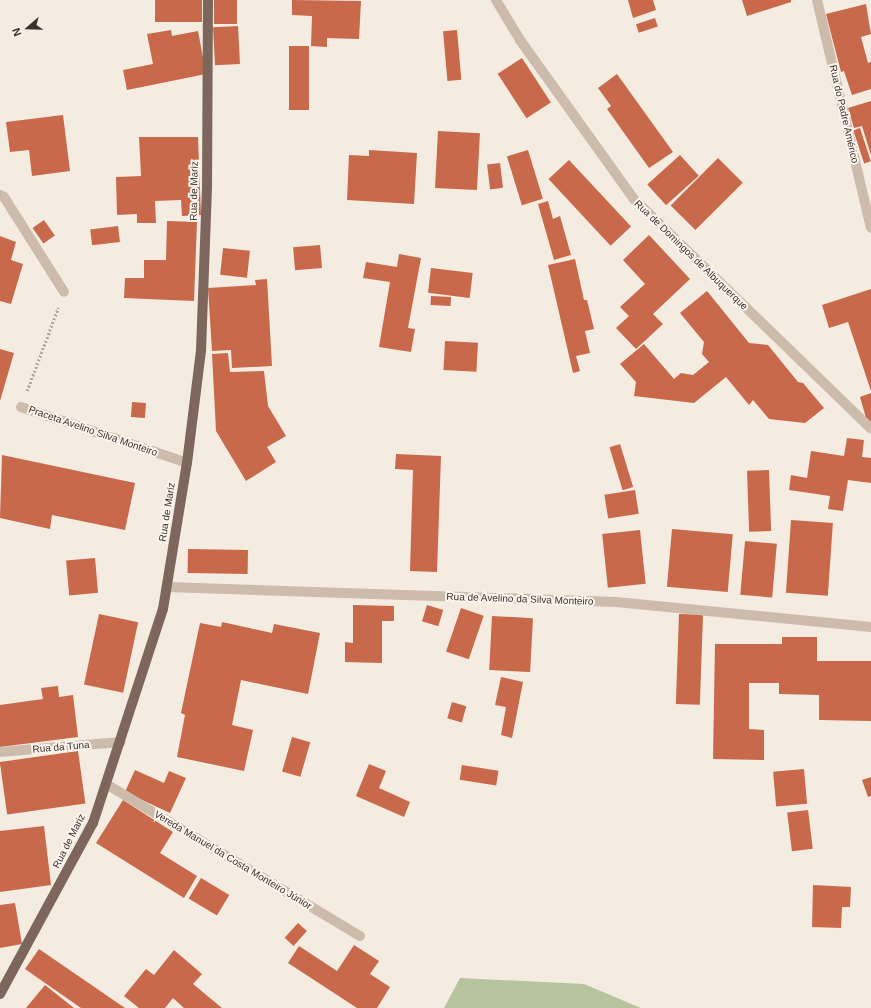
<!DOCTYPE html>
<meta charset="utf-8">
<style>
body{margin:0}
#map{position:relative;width:871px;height:1008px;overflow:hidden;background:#f4ebe1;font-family:Helvetica,sans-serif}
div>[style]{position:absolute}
.green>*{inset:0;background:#b8c4a0}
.building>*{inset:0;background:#c8694b;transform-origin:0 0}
.path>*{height:2.5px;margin-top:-1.25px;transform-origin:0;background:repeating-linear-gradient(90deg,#b9a596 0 2px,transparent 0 4px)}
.minor>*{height:10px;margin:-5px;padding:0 5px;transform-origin:5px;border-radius:5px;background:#cdbbac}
.major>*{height:10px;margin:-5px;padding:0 5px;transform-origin:5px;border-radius:5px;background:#7d675c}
span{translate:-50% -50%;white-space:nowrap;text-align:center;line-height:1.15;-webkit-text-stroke:4px #fbf5ee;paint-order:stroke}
.street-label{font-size:10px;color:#3b302b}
.north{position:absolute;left:8px;top:8px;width:40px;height:40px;-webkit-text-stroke:3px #fbf5ee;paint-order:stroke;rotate:250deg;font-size:11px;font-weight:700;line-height:16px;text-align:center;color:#3b302b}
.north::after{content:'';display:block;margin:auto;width:14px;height:18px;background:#3b302b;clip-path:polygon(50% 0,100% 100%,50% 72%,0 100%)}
</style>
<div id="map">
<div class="green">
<div style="clip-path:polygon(460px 978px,584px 984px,641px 1008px,444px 1008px)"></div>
</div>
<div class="building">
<div style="left:155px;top:0;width:47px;height:22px"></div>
<div style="left:214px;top:0;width:23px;height:24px"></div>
<div style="clip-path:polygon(292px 0,361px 1px,359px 39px,327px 38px,327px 47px,311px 46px,312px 16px,292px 15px)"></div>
<div style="clip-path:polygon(628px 0,653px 0,656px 10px,633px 18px)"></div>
<div style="clip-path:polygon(742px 0,791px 0,791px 2px,747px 16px)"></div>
<div style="clip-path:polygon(866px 4px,871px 34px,861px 37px,868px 63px,871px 62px,871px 89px,852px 95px,844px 71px,841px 72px,826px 14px)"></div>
<div style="left:655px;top:18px;width:9px;height:20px;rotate:72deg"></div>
<div style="left:238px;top:26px;width:38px;height:25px;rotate:87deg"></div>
<div style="clip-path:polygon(171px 30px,172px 36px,198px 31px,206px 74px,127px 90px,123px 70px,153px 64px,147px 34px)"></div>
<div style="left:457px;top:30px;width:50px;height:14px;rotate:85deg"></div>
<div style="left:309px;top:46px;width:64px;height:20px;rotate:90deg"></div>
<div style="left:522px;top:58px;width:53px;height:29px;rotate:57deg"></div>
<div style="clip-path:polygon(617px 74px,673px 152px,649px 168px,607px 109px,611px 106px,598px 88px)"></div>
<div style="clip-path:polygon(871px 101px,871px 155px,862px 126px,854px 128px,848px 108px)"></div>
<div style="clip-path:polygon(63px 115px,70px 171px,32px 176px,29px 150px,10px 152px,6px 122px)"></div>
<div style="left:860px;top:128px;width:35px;height:7px;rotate:72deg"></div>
<div style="left:438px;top:131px;width:42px;height:57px;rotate:3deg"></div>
<div style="clip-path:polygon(139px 137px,198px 137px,201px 215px,182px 216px,181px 200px,155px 201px,156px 223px,137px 223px,137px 214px,117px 215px,116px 177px,141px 176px)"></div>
<div style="clip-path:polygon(369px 150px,417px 153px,414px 204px,347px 200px,349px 155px,369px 156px)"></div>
<div style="left:528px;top:150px;width:51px;height:22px;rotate:73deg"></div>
<div style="left:680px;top:155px;width:28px;height:44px;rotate:48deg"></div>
<div style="left:718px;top:158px;width:35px;height:67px;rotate:45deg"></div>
<div style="left:569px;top:160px;width:91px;height:28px;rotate:47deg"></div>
<div style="left:500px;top:163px;width:25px;height:13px;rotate:83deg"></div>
<div style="clip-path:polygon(548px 201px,553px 219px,560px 216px,571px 255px,554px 260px,538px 204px)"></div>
<div style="left:44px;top:220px;width:19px;height:14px;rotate:55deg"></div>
<div style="clip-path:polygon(167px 221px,197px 222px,194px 301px,124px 298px,125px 278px,144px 278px,144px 260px,166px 260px)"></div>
<div style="left:118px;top:226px;width:16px;height:28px;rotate:83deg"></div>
<div style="clip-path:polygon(649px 235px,690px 279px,653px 314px,663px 324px,636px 349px,616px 328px,629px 316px,620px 307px,645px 284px,623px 260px)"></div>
<div style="clip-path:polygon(0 236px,16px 242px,11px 260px,23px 264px,11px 304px,0 301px)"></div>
<div style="left:320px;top:245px;width:23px;height:27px;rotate:85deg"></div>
<div style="left:223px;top:248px;width:27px;height:27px;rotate:6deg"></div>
<div style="clip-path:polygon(399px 254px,421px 258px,408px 328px,415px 329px,411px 352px,379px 347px,390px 282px,363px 278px,366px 262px,397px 267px)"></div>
<div style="clip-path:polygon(575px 259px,584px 300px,587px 300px,594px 329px,585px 331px,590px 353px,576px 356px,580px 371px,573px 373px,548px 265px)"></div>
<div style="left:431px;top:268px;width:42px;height:25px;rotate:7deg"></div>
<div style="clip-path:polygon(267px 279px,272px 366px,232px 368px,231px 350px,212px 351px,208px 288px,256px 285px,255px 280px)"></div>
<div style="clip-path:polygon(871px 289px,871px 391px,848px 322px,829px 328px,822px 305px)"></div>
<div style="clip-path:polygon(707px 291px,749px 343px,768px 345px,798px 382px,803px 383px,824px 408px,805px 423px,769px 419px,753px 400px,749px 405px,726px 377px,694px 403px,634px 396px,636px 382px,620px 364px,644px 344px,674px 379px,681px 373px,693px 375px,709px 362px,702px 354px,704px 342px,680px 313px)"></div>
<div style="left:431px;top:296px;width:20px;height:9px;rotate:3deg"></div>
<div style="left:445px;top:341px;width:33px;height:29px;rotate:3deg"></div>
<div style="clip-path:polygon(0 349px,14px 353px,0 401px)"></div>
<div style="clip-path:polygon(228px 353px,230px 372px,264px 371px,268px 406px,286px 436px,267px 447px,276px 462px,246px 481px,216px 431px,212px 354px)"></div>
<div style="clip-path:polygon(871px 393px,871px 424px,868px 425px,860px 397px)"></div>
<div style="left:132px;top:402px;width:14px;height:15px;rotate:4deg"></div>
<div style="clip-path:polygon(847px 438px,864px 440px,862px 457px,871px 458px,871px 483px,848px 480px,843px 511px,828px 509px,830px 496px,789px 490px,791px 475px,807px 478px,811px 451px,844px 456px)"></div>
<div style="left:620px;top:444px;width:45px;height:11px;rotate:73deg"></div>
<div style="clip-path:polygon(396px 454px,441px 456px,437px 572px,410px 571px,413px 470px,395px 469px)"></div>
<div style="clip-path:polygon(2px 455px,135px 483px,125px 530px,52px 515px,50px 529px,0 518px)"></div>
<div style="left:769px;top:470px;width:61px;height:22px;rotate:88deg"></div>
<div style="left:635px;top:490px;width:24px;height:31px;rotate:81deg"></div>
<div style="left:791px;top:520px;width:42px;height:73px;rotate:4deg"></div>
<div style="left:672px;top:529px;width:61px;height:58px;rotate:5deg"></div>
<div style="left:640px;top:530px;width:54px;height:38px;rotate:84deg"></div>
<div style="left:745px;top:541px;width:32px;height:54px;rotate:5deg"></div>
<div style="left:188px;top:549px;width:60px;height:24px;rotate:1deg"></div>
<div style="left:95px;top:558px;width:35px;height:29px;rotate:85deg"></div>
<div style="clip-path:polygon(353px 605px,394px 606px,394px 621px,382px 621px,382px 663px,345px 662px,345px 642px,353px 643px)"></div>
<div style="left:427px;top:605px;width:17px;height:17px;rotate:17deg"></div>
<div style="left:461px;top:608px;width:24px;height:46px;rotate:19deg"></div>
<div style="left:99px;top:614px;width:40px;height:72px;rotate:12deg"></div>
<div style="left:679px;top:614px;width:24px;height:90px;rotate:2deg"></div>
<div style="left:492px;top:616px;width:41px;height:54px;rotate:3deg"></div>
<div style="clip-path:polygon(222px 622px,272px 633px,274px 624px,320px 633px,308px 694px,241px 680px,232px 725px,253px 730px,244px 771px,177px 757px,185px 715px,181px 713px,200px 623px,221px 627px)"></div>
<div style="clip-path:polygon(782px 637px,817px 637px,817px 661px,871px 661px,871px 721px,819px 720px,819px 695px,779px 694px,779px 683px,749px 683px,749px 729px,764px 730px,764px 760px,713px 759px,715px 644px,782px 644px)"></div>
<div style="clip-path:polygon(501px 677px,523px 682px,512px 738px,501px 735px,506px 707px,495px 705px)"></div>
<div style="clip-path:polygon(58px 686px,59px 697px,73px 695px,78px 737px,0 747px,0 705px,43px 699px,41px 688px)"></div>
<div style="left:452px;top:702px;width:15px;height:17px;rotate:16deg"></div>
<div style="left:292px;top:737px;width:19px;height:36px;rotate:16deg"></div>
<div style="left:78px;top:751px;width:53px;height:79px;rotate:82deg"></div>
<div style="clip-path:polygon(369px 764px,386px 771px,379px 788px,410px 802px,404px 817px,356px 796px)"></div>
<div style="left:462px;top:765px;width:37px;height:15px;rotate:9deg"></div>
<div style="left:804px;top:769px;width:35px;height:31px;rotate:85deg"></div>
<div style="clip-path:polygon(135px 770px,164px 783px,169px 771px,186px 778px,170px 813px,125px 792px)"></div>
<div style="clip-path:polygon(871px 777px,871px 796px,868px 797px,862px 780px)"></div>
<div style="clip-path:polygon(123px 800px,173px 832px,160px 853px,197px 876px,184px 898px,96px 843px)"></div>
<div style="left:808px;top:810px;width:39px;height:21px;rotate:83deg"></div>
<div style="clip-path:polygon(44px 826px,51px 885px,0 892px,0 831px)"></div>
<div style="left:201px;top:878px;width:33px;height:24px;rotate:31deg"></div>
<div style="clip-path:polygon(813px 885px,851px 887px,850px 907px,842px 907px,841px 928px,812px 927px)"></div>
<div style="clip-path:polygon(15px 903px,22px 944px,0 948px,0 905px)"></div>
<div style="left:298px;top:923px;width:12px;height:20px;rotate:42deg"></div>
<div style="clip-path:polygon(354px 945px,379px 961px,370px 974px,390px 987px,377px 1008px,357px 1008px,288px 963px,299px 946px,337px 971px)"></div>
<div style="clip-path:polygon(39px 949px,125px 1008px,81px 1008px,25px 969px)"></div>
<div style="clip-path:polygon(174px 950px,202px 974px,193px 984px,222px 1008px,184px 1008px,173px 998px,165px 1008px,139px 1008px,124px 996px,146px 969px,154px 975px)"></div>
<div style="clip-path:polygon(45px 985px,74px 1008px,26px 1008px)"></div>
</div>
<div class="path">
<div style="left:27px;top:391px;width:89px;rotate:-69.5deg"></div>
</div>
<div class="minor">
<div style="left:496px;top:0;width:47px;rotate:59deg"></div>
<div style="left:520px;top:40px;width:196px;rotate:54.4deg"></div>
<div style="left:634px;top:199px;width:330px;rotate:44.1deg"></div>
<div style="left:817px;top:0;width:234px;rotate:76.7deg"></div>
<div style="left:0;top:195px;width:4px;rotate:27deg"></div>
<div style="left:4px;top:197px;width:112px;rotate:57.7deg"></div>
<div style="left:21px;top:407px;width:175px;rotate:18.6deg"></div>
<div style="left:167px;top:587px;width:449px;rotate:1.9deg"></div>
<div style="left:616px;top:602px;width:256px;rotate:5.6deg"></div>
<div style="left:0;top:752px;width:121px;rotate:-4.7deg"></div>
<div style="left:106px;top:784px;width:296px;rotate:30.9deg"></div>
</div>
<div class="major">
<div style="left:0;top:994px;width:195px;rotate:-61.5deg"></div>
<div style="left:93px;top:823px;width:225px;rotate:-71.9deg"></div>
<div style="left:163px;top:609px;width:148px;rotate:-80.7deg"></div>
<div style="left:187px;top:463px;width:113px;rotate:-82.9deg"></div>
<div style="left:201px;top:351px;width:163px;rotate:-87.9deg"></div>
<div style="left:207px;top:188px;width:188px;rotate:-89.7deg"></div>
</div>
<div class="street-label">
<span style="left:844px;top:114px;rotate:77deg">Rua do Padre Américo</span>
<span style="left:194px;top:191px;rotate:-89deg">Rua de Mariz</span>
<span style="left:691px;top:255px;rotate:44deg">Rua de Domingos de Albuquerque</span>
<span style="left:93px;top:431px;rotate:19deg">Praceta Avelino Silva Monteiro</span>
<span style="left:167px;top:512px;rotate:-81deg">Rua de Mariz</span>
<span style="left:520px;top:599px;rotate:2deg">Rua de Avelino da Silva Monteiro</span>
<span style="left:61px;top:747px;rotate:-5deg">Rua da Tuna</span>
<span style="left:69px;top:841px;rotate:-63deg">Rua de Mariz</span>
<span style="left:233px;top:860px;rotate:31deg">Vereda Manuel da Costa Monteiro Júnior</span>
</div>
<div class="north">N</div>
</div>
